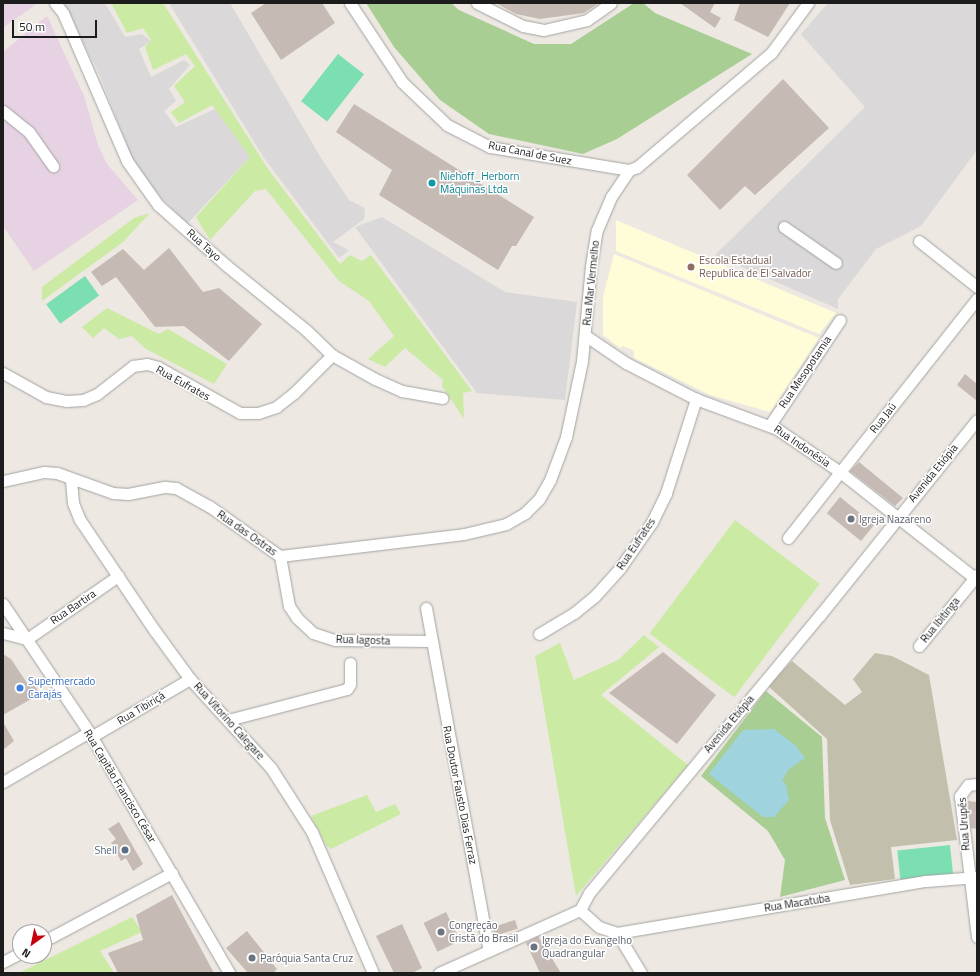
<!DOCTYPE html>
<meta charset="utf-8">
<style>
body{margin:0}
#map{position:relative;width:980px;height:976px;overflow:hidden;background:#ede8e1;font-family:"Titillium Web",sans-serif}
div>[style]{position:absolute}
.residential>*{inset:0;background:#dad8d8}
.industrial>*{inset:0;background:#e7d2e4}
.education>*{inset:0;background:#fffcd8}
.construction>*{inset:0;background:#c2c0ac}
.grass>*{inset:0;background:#cbeaa4;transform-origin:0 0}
.forest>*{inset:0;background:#a9ce94}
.pitch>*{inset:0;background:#7cdfb2;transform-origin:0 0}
.water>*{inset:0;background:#9fd3dd}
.building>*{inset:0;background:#c5bab4;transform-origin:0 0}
.roads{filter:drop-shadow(0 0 1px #a3a3a3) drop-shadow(0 0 1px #a3a3a3)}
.minor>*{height:11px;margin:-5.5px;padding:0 5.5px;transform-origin:5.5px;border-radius:5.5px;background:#fff}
.dots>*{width:11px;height:11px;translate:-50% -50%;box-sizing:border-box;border:2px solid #fff;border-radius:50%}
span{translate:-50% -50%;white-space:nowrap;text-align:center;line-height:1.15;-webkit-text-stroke:3px #fff;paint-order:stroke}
.street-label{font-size:11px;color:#1c1c1c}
.culture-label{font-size:11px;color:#0d838f}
.left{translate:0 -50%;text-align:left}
.education-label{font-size:11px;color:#785e54}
.worship-label{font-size:11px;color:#5b616d}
.shop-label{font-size:11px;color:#366cbe}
.service-label{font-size:11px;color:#4e5e75}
.right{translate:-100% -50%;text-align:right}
.frame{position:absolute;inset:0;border:4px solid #1c1c1c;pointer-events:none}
.north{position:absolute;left:12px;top:924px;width:40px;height:40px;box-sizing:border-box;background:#fff;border:1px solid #a4a4a4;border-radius:50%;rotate:213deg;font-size:11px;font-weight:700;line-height:16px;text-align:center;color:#1c1c1c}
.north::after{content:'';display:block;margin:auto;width:14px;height:18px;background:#c7000e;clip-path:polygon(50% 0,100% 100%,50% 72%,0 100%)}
.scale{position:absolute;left:12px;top:20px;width:85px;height:18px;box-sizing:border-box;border:2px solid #1c1c1c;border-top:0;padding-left:5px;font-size:12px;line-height:14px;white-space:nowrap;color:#1c1c1c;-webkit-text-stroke:3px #fff;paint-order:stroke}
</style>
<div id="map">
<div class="residential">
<div style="clip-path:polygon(64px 3px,105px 3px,125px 37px,142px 34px,151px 41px,139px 49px,151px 77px,184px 60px,190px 65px,169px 89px,176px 101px,164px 111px,176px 127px,215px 109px,250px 157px,187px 224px,154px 190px,132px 158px,100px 76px)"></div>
<div style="clip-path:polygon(169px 3px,230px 3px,321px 158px,349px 200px,365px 208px,364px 219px,333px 242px,349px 250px,339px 258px,264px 158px)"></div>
<div style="clip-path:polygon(828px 3px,977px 3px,977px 150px,921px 226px,876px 249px,838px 299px,838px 309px,715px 255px,865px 107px,801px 34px)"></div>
<div style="clip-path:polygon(382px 217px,505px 292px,577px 302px,565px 400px,477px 393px,355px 227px)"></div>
</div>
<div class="industrial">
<div style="clip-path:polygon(3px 3px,38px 3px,3px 28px)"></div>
<div style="clip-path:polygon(47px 16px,84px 96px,98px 145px,107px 164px,138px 200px,34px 271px,3px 226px,3px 52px)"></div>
</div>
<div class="education">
<div style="clip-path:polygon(616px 220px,836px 313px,819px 334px,616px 251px)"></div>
<div style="clip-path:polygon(614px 254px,819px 338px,770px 412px,710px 395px,634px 358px,634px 351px,623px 346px,620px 348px,603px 335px,603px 297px)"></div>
</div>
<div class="construction">
<div style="clip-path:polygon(875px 653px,892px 656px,929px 675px,957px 840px,891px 847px,895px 879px,850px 885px,830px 820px,827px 739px,768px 686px,792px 661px,845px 705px,862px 692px,853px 679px)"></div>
</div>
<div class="grass">
<div style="clip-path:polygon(111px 3px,163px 3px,268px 169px,340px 264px,350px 255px,362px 261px,371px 255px,472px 391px,463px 393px,464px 419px,442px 386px,443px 380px,405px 348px,385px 367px,368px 359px,394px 336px,369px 301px,339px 281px,266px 189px,255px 191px,210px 240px,196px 217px,250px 157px,212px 105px,179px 123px,171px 112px,185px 102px,174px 86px,195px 66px,186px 54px,153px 70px,145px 47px,151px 40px,143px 28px,127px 33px)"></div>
<div style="clip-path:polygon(150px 213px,123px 242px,42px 301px,42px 287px,134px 218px)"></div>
<div style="clip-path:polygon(107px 308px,159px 334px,168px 329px,227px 364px,214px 384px,146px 349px,132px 336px,119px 339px,104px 328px,93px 338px,82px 327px)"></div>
<div style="left:735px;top:520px;width:106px;height:142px;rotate:37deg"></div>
<div style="clip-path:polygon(644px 635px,659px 647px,601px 695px,688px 765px,576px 896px,535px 656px,560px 643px,574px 680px,618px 660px)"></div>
<div style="clip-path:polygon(367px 795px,376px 812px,395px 804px,401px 814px,331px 849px,326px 845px,311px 816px)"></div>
<div style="clip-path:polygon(132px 917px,142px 932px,100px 951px,114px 973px,19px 973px)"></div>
</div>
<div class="forest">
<div style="clip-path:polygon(366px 3px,451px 3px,459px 10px,534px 44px,571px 44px,634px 3px,643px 3px,655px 13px,752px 54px,617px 139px,583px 154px,489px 134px,440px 100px,394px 47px)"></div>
<div style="clip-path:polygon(766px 691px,822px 737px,825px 818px,845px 880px,780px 897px,785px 860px,768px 831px,701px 776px)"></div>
</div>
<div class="pitch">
<div style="left:338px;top:54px;width:33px;height:60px;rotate:38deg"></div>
<div style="left:85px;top:276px;width:24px;height:48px;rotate:54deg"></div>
<div style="left:950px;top:845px;width:29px;height:53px;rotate:84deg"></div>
</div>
<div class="water">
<div style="clip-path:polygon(774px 729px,796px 746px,805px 758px,788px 770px,782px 781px,786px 784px,789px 800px,774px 817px,763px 817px,709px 774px,743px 730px)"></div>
</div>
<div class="building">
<div style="clip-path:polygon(266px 3px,322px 3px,335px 23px,281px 60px,251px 13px)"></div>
<div style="clip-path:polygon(496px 3px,599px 3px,584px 13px,540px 19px,516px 14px)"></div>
<div style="clip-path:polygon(680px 3px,715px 3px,710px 12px,721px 18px,715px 28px)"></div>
<div style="clip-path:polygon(740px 3px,790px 3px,768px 37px,734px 20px)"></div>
<div style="clip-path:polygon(783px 79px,829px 128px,755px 195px,745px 186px,720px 210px,687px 175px)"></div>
<div style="clip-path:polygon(354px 104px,534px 217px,516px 246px,512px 246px,498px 270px,379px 195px,392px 170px,336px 132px)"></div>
<div style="clip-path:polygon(169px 248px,203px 292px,219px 288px,262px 324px,229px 361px,184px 326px,155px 327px,116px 277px,102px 286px,91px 272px,123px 249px,144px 270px)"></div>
<div style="clip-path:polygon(965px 374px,977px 384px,977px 401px,957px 385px)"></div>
<div style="clip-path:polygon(859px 462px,903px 498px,895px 506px,850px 471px)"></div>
<div style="left:840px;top:497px;width:44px;height:21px;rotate:39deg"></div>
<div style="clip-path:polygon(663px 652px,716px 695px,677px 744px,609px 693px)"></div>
<div style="clip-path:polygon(3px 654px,11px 659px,27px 683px,31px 680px,40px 694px,3px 715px)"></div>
<div style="clip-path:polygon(3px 722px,14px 741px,3px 750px)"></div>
<div style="clip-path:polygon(968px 801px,977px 802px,977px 829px,971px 828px)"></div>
<div style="clip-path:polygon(119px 822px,143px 864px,133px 871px,126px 858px,121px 861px,111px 843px,116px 839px,108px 829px)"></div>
<div style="clip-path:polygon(172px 895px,214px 973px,118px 973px,108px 953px,143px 940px,136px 915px)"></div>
<div style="left:446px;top:912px;width:32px;height:25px;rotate:64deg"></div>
<div style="left:515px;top:920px;width:9px;height:24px;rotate:72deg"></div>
<div style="clip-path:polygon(402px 924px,422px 968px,412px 973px,394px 973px,376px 936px)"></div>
<div style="clip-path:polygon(247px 931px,277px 969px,273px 973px,248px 973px,226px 948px)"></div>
<div style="clip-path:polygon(538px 936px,561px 973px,540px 973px,526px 943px)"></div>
</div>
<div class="roads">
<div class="minor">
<div style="left:55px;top:3px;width:13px;rotate:51deg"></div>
<div style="left:63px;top:13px;width:161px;rotate:66.6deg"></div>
<div style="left:127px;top:161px;width:54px;rotate:54.8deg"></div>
<div style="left:158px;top:205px;width:92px;rotate:41.5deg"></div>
<div style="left:227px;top:266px;width:102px;rotate:39deg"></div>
<div style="left:306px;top:330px;width:36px;rotate:44deg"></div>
<div style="left:332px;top:355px;width:49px;rotate:29.2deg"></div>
<div style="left:375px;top:379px;width:30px;rotate:24deg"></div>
<div style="left:402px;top:391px;width:41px;rotate:9.9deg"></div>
<div style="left:350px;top:3px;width:95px;rotate:56.6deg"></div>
<div style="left:402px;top:82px;width:62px;rotate:43.7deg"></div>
<div style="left:447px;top:125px;width:48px;rotate:27.1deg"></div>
<div style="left:490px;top:147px;width:141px;rotate:9.4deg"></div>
<div style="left:477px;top:3px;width:51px;rotate:26.6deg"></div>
<div style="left:523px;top:26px;width:21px;rotate:11deg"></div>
<div style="left:544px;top:30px;width:44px;rotate:-13.1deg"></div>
<div style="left:587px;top:20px;width:29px;rotate:-35deg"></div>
<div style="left:3px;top:111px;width:33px;rotate:39deg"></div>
<div style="left:29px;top:132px;width:42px;rotate:54.8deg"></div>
<div style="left:784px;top:227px;width:63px;rotate:34.7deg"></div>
<div style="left:919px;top:241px;width:74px;rotate:38.4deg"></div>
<div style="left:586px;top:336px;width:48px;rotate:34deg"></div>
<div style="left:626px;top:363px;width:79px;rotate:27.2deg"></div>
<div style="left:696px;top:399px;width:86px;rotate:20.3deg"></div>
<div style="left:777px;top:429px;width:76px;rotate:34.3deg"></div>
<div style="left:840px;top:472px;width:174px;rotate:38.2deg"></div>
<div style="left:3px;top:373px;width:49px;rotate:29.2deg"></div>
<div style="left:46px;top:397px;width:20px;rotate:11deg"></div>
<div style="left:66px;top:401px;width:17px;rotate:-3deg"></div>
<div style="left:83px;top:400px;width:15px;rotate:-23deg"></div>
<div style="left:97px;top:394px;width:46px;rotate:-37.9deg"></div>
<div style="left:133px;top:366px;width:14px;rotate:-8deg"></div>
<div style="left:147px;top:364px;width:11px;rotate:15deg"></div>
<div style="left:158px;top:367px;width:94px;rotate:29.3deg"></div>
<div style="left:240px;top:413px;width:18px"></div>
<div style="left:258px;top:413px;width:19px;rotate:-18deg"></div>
<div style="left:276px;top:407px;width:23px;rotate:-38deg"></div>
<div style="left:294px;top:393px;width:54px;rotate:-45deg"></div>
<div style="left:770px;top:425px;width:126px;rotate:-56.3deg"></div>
<div style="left:71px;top:480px;width:23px;rotate:85deg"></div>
<div style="left:73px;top:503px;width:18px;rotate:68deg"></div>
<div style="left:80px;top:520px;width:134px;rotate:56deg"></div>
<div style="left:155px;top:631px;width:59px;rotate:53.9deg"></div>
<div style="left:190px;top:679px;width:120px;rotate:47.7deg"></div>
<div style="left:271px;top:768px;width:76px;rotate:57.4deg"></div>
<div style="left:312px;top:832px;width:154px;rotate:66.6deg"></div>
<div style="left:3px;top:481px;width:42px;rotate:-12.4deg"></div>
<div style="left:44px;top:472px;width:13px;rotate:4deg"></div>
<div style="left:57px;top:473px;width:59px;rotate:19.7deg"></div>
<div style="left:113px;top:493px;width:15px;rotate:4deg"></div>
<div style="left:128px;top:494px;width:38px;rotate:-11deg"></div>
<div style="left:165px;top:487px;width:11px;rotate:5deg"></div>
<div style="left:176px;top:488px;width:38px;rotate:29deg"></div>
<div style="left:209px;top:506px;width:87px;rotate:35.2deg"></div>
<div style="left:280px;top:556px;width:185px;rotate:-6.8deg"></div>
<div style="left:464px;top:534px;width:43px;rotate:-13.4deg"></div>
<div style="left:506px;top:524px;width:22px;rotate:-30deg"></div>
<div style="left:525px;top:513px;width:20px;rotate:-45deg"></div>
<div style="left:539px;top:499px;width:22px;rotate:-60deg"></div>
<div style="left:550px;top:480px;width:46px;rotate:-69.6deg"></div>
<div style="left:566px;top:437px;width:78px;rotate:-78.1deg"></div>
<div style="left:582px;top:361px;width:95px;rotate:-84.6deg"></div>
<div style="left:591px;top:266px;width:36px;rotate:-81deg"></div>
<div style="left:597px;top:230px;width:36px;rotate:-67deg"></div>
<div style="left:611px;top:197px;width:32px;rotate:-56deg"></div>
<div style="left:629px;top:170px;width:9px;rotate:-21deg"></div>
<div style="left:637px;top:167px;width:176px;rotate:-40.4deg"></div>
<div style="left:771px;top:53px;width:62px;rotate:-53.5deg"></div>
<div style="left:788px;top:538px;width:305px;rotate:-51.7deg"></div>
<div style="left:280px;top:556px;width:51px;rotate:79.8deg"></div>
<div style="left:289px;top:606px;width:14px;rotate:56deg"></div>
<div style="left:297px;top:618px;width:22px;rotate:43deg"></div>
<div style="left:313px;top:633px;width:23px;rotate:18deg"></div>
<div style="left:335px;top:640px;width:96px;rotate:0.6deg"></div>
<div style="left:3px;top:604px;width:154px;rotate:56.1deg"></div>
<div style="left:89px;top:732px;width:279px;rotate:59.8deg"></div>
<div style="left:426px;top:608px;width:348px;rotate:79.6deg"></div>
<div style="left:3px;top:633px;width:25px;rotate:14deg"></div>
<div style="left:27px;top:639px;width:111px;rotate:-34.7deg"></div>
<div style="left:539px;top:634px;width:41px;rotate:-31deg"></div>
<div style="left:574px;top:613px;width:26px;rotate:-39deg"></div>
<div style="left:594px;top:597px;width:39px;rotate:-48deg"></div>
<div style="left:620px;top:568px;width:56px;rotate:-55.2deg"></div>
<div style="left:652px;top:522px;width:32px;rotate:-64deg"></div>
<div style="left:666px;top:493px;width:99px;rotate:-72.3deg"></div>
<div style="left:919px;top:646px;width:92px;rotate:-50.8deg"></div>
<div style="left:228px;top:720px;width:123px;rotate:-14.6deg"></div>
<div style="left:347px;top:689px;width:6px;rotate:-59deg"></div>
<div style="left:350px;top:684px;width:21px;rotate:-90deg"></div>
<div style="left:91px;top:737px;width:115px;rotate:-30.4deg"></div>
<div style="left:3px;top:782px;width:99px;rotate:-30.2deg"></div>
<div style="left:977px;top:784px;width:9px;rotate:174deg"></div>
<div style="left:968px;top:785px;width:14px;rotate:126deg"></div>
<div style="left:960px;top:796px;width:142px;rotate:83.1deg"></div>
<div style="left:580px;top:910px;width:25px;rotate:42deg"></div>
<div style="left:599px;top:927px;width:19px;rotate:18deg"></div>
<div style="left:617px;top:933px;width:313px;rotate:-9.6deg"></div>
<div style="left:926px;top:881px;width:51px;rotate:-4.5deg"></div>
<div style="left:617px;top:933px;width:47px;rotate:59deg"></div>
<div style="left:44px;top:941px;width:145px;rotate:-28deg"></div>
<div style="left:3px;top:962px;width:19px;rotate:-28deg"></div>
<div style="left:439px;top:973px;width:154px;rotate:-24.1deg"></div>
<div style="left:580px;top:910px;width:19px;rotate:-62deg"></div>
<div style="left:589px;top:893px;width:361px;rotate:-50.3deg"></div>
<div style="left:820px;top:615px;width:250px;rotate:-51.2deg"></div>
</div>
</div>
<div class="dots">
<div style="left:432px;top:183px;background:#0f9aa8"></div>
<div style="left:691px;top:267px;background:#8d6e63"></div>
<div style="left:851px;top:519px;background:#6b7280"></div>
<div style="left:20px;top:688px;background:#3f7fe0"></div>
<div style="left:125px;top:850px;background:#5c6f8a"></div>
<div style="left:441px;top:932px;background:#6b7280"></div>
<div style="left:534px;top:947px;background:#6b7280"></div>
<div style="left:252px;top:958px;background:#6b7280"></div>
</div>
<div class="street-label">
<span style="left:530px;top:153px;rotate:11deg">Rua Canal de Suez</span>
<span style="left:204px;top:245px;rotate:42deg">Rua Tayo</span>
<span style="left:591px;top:283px;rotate:-84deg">Rua Mar Vermelho</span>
<span style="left:805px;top:372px;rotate:-56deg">Rua Mesopotamia</span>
<span style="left:183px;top:383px;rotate:29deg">Rua Eufrates</span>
<span style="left:883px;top:418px;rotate:-52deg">Rua Jaú</span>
<span style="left:802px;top:446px;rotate:34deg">Rua Indonésia</span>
<span style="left:933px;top:473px;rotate:-51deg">Avenida Etiópia</span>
<span style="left:247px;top:533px;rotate:35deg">Rua das Ostras</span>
<span style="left:636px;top:544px;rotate:-56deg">Rua Eufrates</span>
<span style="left:73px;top:607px;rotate:-34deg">Rua Bartira</span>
<span style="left:940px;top:620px;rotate:-51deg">Rua Ibitinga</span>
<span style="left:363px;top:640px;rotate:2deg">Rua lagosta</span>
<span style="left:141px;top:708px;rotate:-31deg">Rua Tibiriçá</span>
<span style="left:229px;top:721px;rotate:48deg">Rua Vitorino Calegare</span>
<span style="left:729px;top:724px;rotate:-50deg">Avenida Etiópia</span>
<span style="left:120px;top:786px;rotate:59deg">Rua Capitão Francisco César</span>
<span style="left:460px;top:795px;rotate:79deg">Rua Doutor Fausto Dias Ferraz</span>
<span style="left:964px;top:824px;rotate:-94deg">Rua Urupés</span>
<span style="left:797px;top:903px;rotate:-9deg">Rua Macatuba</span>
</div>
<div class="culture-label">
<span class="left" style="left:440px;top:183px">Niehoff_Herborn<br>Máquinas Ltda</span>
</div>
<div class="education-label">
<span class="left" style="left:699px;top:267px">Escola Estadual<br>Republica de El Salvador</span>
</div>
<div class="worship-label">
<span class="left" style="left:859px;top:519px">Igreja Nazareno</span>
<span class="left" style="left:449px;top:932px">Congreção<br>Cristã do Brasil</span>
<span class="left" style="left:542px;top:947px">Igreja do Evangelho<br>Quadrangular</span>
<span class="left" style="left:260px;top:958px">Paróquia Santa Cruz</span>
</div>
<div class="shop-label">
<span class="left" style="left:28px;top:688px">Supermercado<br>Carajás</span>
</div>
<div class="service-label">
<span class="right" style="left:117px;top:850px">Shell</span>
</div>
<div class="frame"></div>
<div class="north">N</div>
<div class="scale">50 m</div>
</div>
